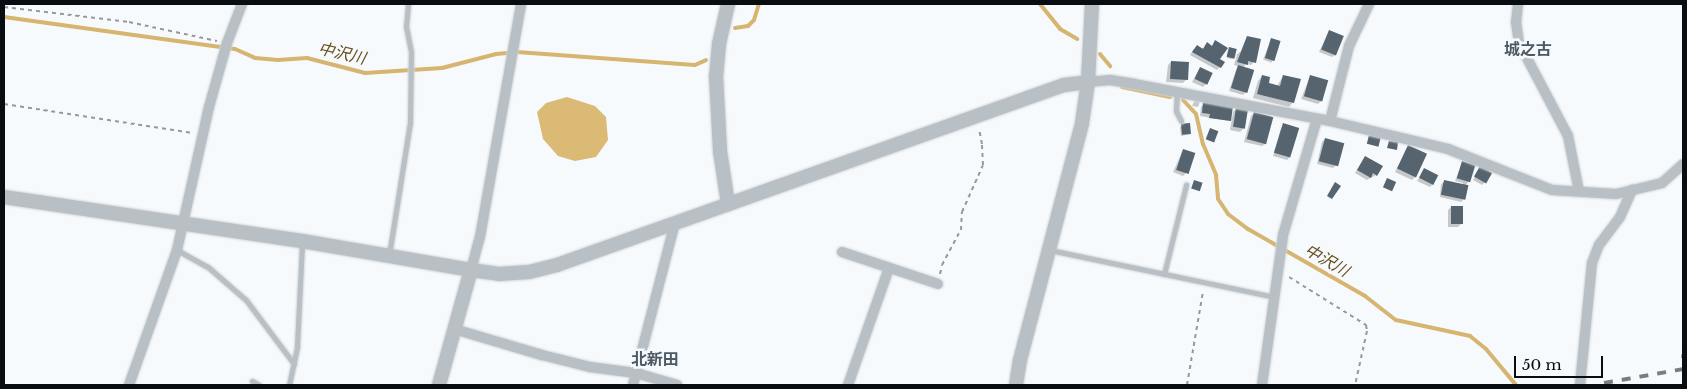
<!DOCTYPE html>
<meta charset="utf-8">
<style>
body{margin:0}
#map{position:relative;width:1687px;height:389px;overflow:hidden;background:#f7fafd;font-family:"Libre Baskerville","Noto Sans JP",serif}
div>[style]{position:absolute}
.forest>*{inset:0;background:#dbba75}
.shadow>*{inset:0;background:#0003;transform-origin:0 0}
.stream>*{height:4px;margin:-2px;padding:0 2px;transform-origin:2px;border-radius:2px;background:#d6b570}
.building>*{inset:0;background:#55646f;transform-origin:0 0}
.path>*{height:2px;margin-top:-1px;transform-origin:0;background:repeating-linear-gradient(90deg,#95999c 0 4px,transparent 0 8px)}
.roads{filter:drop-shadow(0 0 1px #d1d4d7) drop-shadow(0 0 1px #d1d4d7)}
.service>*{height:5px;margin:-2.5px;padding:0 2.5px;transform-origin:2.5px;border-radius:2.5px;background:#b8c0c5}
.minor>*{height:10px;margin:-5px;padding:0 5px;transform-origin:5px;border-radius:5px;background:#b8c0c5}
.tertiary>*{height:14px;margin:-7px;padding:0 7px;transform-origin:7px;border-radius:7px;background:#b8c0c5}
.rail>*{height:4px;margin-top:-2px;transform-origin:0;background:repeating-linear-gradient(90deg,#797d80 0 9px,transparent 0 18px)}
span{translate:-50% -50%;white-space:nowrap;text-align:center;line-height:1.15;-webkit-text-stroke:5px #f7fafd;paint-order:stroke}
.neighbourhood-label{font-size:16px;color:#4b5a65;font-weight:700}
.water-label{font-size:16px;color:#654f1a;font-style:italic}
.frame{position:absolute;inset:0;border:5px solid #080d11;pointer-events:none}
.scale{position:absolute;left:1514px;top:356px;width:89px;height:22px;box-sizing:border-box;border:2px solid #080d11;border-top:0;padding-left:6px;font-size:15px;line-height:18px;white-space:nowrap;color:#080d11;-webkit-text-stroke:4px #f7fafd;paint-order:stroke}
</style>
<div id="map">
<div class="forest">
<div style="clip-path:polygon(567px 97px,595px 106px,606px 117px,608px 140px,596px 157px,575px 161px,558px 156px,543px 139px,537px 112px,546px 103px)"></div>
</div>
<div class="shadow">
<div style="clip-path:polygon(1329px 31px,1335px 55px,1332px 57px,1319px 52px)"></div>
<div style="clip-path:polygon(1247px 37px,1254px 62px,1251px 65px,1246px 64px,1243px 68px,1246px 92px,1243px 95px,1229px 91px,1236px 70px,1239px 66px,1234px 65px,1237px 55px,1232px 59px,1227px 58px,1229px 49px,1234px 57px,1241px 51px)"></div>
<div style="left:1271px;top:39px;width:9px;height:22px;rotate:21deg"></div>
<div style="clip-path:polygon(1215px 42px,1220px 67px,1217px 70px,1190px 55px,1194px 49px,1211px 47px)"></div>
<div style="clip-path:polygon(1171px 62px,1186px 80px,1183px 83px,1166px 82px,1168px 65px)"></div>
<div style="clip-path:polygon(1200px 68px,1206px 84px,1203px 87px,1192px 82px)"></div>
<div style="clip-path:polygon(1262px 76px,1267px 84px,1277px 86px,1283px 76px,1293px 102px,1289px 107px,1253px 98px,1258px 81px)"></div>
<div style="clip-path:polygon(1310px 76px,1321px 101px,1318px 104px,1301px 99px)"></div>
<div style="clip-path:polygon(1195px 100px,1200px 101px,1198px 107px,1192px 106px)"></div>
<div style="clip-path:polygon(1204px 104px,1230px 118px,1232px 119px,1229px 121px,1200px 116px,1201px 107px)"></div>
<div style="clip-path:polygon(1236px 109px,1243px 129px,1240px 132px,1230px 130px,1233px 112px)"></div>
<div style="clip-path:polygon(1254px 113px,1265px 144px,1262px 146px,1244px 142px,1251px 116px)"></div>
<div style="clip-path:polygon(1189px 124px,1190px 134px,1181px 136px,1180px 127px)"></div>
<div style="clip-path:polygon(1284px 125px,1290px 157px,1287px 160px,1273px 156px,1281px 128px)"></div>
<div style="clip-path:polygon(1325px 139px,1336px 165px,1333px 168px,1317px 164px,1322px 142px)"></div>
<div style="clip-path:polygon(1408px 147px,1415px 177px,1412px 180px,1395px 172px)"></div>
<div style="clip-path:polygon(1183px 150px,1186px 173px,1183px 176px,1173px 172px)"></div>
<div style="clip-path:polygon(1365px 157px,1376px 175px,1367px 180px,1355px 173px)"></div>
<div style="clip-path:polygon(1462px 163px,1469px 181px,1465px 186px,1464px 199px,1461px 202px,1440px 197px,1441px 184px,1444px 182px,1462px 185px,1463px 183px,1455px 181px)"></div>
<div style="clip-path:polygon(1480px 168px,1485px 182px,1482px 185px,1473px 180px)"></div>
<div style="clip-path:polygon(1424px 170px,1433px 184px,1430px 187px,1417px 181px)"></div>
<div style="clip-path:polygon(1451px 207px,1461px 224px,1458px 227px,1448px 227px,1448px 210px)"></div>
</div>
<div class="stream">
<div style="left:1040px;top:4px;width:32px;rotate:51deg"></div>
<div style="left:1060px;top:29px;width:20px;rotate:30deg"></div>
<div style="left:4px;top:17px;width:233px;rotate:7.9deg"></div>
<div style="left:235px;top:49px;width:22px;rotate:24deg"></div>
<div style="left:255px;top:58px;width:23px;rotate:5deg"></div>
<div style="left:278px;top:60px;width:29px;rotate:-4deg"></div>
<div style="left:307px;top:58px;width:60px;rotate:14.5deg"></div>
<div style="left:365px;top:73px;width:77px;rotate:-3.7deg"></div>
<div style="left:442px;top:68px;width:56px;rotate:-14.5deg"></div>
<div style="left:496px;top:54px;width:21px;rotate:-5deg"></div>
<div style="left:517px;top:52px;width:178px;rotate:4.2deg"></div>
<div style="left:695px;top:65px;width:12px;rotate:-24deg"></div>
<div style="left:735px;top:28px;width:13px;rotate:-9deg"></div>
<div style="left:748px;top:26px;width:8px;rotate:-45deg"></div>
<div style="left:754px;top:20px;width:17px;rotate:-73deg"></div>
<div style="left:1100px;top:54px;width:16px;rotate:50deg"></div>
<div style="left:1122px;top:87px;width:49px;rotate:11.8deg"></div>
<div style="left:1183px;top:100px;width:19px;rotate:47deg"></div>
<div style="left:1196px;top:114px;width:31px;rotate:77deg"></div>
<div style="left:1203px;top:144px;width:34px;rotate:67deg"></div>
<div style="left:1216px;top:175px;width:24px;rotate:85deg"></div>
<div style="left:1218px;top:199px;width:18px;rotate:56deg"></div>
<div style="left:1228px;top:214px;width:25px;rotate:37deg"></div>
<div style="left:1248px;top:229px;width:135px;rotate:29.8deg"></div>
<div style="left:1365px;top:296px;width:39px;rotate:38deg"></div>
<div style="left:1396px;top:320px;width:76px;rotate:12.2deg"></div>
<div style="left:1470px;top:336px;width:21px;rotate:39deg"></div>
<div style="left:1486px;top:349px;width:47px;rotate:50.2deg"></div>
</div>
<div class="building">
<div style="left:1329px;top:30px;width:16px;height:21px;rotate:22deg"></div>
<div style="clip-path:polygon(1247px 36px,1261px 39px,1256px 63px,1248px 61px,1248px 65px,1237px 62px)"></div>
<div style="left:1271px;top:38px;width:10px;height:21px;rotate:17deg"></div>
<div style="clip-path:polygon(1215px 40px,1228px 48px,1220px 59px,1225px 62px,1221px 68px,1192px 52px,1197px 45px,1203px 49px,1207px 42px,1212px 46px)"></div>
<div style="left:1229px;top:47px;width:8px;height:10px;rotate:14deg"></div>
<div style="left:1171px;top:61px;width:18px;height:18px;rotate:3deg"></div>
<div style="left:1238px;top:65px;width:17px;height:24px;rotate:17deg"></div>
<div style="left:1200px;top:67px;width:14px;height:13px;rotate:25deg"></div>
<div style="clip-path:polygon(1262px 75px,1270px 77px,1269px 83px,1280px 86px,1283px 75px,1301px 79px,1294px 103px,1257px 94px)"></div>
<div style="left:1310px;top:75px;width:19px;height:22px;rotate:16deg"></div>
<div style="clip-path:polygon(1203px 102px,1233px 106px,1231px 121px,1209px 118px,1210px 114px,1202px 113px)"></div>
<div style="left:1236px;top:108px;width:12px;height:19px;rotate:9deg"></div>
<div style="left:1254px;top:112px;width:20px;height:28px;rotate:15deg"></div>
<div style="left:1190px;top:123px;width:11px;height:9px;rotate:85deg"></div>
<div style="left:1283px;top:123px;width:17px;height:31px;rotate:17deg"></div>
<div style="left:1210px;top:128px;width:9px;height:12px;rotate:21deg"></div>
<div style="left:1369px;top:135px;width:12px;height:9px;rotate:14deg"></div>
<div style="left:1325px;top:138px;width:20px;height:24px;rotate:15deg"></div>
<div style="clip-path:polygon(1389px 141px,1398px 142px,1397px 150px,1387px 148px)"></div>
<div style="left:1408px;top:145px;width:21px;height:26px;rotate:25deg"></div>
<div style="left:1183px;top:149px;width:13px;height:22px;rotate:18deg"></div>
<div style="clip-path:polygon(1365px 156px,1383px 166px,1377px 176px,1373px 173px,1371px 178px,1357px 170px)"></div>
<div style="left:1462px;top:161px;width:14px;height:18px;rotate:17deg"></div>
<div style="left:1480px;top:166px;width:14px;height:12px;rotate:30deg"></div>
<div style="left:1424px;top:168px;width:16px;height:11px;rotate:27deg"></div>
<div style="left:1387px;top:178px;width:10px;height:10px;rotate:24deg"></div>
<div style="left:1194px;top:180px;width:9px;height:9px;rotate:18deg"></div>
<div style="left:1444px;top:180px;width:25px;height:15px;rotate:12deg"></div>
<div style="clip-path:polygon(1335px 182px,1341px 186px,1332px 199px,1327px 196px)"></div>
<div style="left:1451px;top:206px;width:12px;height:18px"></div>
</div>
<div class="path">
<div style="left:4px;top:7px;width:126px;rotate:6.8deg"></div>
<div style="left:129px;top:22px;width:90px;rotate:12.2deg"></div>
<div style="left:4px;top:104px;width:191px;rotate:8.7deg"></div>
<div style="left:940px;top:274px;width:9px;rotate:-77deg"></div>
<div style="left:942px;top:265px;width:40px;rotate:-62deg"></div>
<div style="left:961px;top:230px;width:18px;rotate:-87deg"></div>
<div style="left:962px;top:212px;width:51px;rotate:-65.9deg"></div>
<div style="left:983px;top:165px;width:21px;rotate:-93deg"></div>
<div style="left:982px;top:144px;width:16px;rotate:-101deg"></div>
<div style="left:1289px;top:277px;width:91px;rotate:31.9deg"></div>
<div style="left:1366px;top:325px;width:6px;rotate:81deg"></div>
<div style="left:1367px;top:331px;width:55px;rotate:102.5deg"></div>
<div style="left:1682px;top:358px;width:10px;rotate:-84deg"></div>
<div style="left:1187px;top:385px;width:95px;rotate:-80.3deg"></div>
</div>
<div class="roads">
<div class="service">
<div style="left:1177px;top:92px;width:19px;rotate:93deg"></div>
<div style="left:1176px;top:111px;width:11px;rotate:63deg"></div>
<div style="left:177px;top:250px;width:35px;rotate:29deg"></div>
<div style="left:208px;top:267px;width:50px;rotate:41deg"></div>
<div style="left:246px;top:300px;width:80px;rotate:53.1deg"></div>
<div style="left:1050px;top:250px;width:229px;rotate:11.8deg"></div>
<div style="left:389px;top:255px;width:134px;rotate:-81deg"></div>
<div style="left:410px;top:123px;width:71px;rotate:-89.2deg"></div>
<div style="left:411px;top:52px;width:25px;rotate:-101deg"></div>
<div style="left:406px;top:27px;width:23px;rotate:-85deg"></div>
<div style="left:1164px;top:274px;width:92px;rotate:-76.1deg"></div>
<div style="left:252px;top:381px;width:8px;rotate:30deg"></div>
<div style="left:289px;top:385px;width:40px;rotate:-78deg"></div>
<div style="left:297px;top:346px;width:104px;rotate:-87.2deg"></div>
</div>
<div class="minor">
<div style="left:1518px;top:4px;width:18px;rotate:96deg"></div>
<div style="left:1516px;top:22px;width:21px;rotate:82deg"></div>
<div style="left:1519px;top:43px;width:105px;rotate:62.2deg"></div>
<div style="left:1568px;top:136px;width:56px;rotate:78.7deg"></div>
<div style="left:1088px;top:82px;width:22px;rotate:-5deg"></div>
<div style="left:1110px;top:80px;width:24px;rotate:9deg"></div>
<div style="left:1134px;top:84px;width:199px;rotate:10.7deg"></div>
<div style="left:1330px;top:121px;width:121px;rotate:13.3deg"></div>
<div style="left:1448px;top:149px;width:112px;rotate:21.5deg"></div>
<div style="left:1552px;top:190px;width:64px;rotate:3.6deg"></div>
<div style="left:1616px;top:194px;width:47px;rotate:-13.4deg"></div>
<div style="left:1662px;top:183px;width:28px;rotate:-42deg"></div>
<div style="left:1330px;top:121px;width:77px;rotate:-75.8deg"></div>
<div style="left:1349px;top:46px;width:47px;rotate:-64.5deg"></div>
<div style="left:842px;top:252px;width:101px;rotate:18.4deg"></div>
<div style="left:471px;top:270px;width:34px;rotate:-75deg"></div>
<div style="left:480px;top:237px;width:237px;rotate:-80deg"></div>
<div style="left:454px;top:329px;width:92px;rotate:16.5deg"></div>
<div style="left:542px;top:355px;width:49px;rotate:14deg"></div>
<div style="left:590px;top:367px;width:46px;rotate:7.4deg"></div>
<div style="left:636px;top:373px;width:43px;rotate:16.3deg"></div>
<div style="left:129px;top:385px;width:143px;rotate:-70.4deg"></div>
<div style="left:177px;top:250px;width:147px;rotate:-77.4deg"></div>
<div style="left:209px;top:107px;width:66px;rotate:-74.3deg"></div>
<div style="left:227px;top:43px;width:42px;rotate:-69deg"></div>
<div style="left:633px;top:385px;width:167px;rotate:-75.5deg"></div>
<div style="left:848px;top:385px;width:124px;rotate:-70.7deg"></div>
<div style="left:1262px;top:385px;width:151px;rotate:-82deg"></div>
<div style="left:1283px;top:235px;width:121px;rotate:-73.7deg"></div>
<div style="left:1580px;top:385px;width:123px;rotate:-84.4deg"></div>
<div style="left:1592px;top:263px;width:19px;rotate:-69deg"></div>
<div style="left:1599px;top:245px;width:35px;rotate:-53deg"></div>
<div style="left:1620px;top:217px;width:30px;rotate:-66deg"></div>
</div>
<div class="tertiary">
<div style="left:728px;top:4px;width:41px;rotate:102.7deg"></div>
<div style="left:719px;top:44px;width:32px;rotate:95deg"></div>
<div style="left:716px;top:76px;width:75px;rotate:86.9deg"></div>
<div style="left:720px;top:151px;width:54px;rotate:81.4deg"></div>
<div style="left:4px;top:197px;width:301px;rotate:8.4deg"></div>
<div style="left:302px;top:241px;width:171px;rotate:9.7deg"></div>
<div style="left:471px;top:270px;width:28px;rotate:8deg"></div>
<div style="left:499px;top:274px;width:30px;rotate:-4deg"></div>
<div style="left:529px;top:272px;width:29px;rotate:-14deg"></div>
<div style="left:557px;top:265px;width:538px;rotate:-19.55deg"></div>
<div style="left:1064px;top:85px;width:24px;rotate:-7deg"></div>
<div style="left:439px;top:385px;width:119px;rotate:-74.5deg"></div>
<div style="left:1016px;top:385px;width:25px;rotate:-81deg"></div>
<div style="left:1020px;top:360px;width:245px;rotate:-75.3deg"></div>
<div style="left:1082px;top:123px;width:41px;rotate:-81.7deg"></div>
<div style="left:1088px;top:82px;width:78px;rotate:-87.1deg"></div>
</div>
</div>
<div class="rail">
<div style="left:1604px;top:383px;width:80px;rotate:-10deg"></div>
</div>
<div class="neighbourhood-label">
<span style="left:1528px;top:49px">城之古</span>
<span style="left:655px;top:359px">北新田</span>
</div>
<div class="water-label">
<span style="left:342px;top:53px;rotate:13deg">中沢川</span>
<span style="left:1327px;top:260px;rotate:30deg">中沢川</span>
</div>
<div class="frame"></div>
<div class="scale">50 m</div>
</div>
